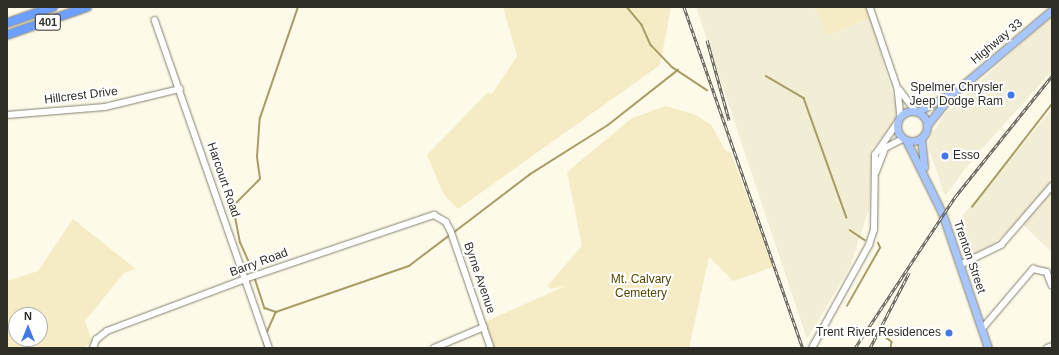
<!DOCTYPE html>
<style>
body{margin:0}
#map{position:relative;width:1059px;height:355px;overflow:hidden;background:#fdfae9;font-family:Arial,sans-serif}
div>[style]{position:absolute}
.built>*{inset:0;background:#f2edd5}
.green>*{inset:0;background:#f5ebc4}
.stream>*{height:1.5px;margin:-0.75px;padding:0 0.75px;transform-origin:0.75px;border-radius:0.75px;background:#a99c67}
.roads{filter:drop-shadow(0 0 1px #848172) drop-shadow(0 0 1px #848172)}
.minor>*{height:5.5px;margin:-2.75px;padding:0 2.75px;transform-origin:2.75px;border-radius:2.75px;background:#fff}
.major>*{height:7px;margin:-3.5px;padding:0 3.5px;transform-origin:3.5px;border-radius:3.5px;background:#a7c5fe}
.major>.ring{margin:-3.5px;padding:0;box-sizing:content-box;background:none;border:7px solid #a7c5fe;border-radius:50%}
.highway>*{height:8px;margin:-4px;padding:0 4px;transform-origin:4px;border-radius:4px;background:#6d9ffe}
.rail>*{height:3px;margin-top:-1.5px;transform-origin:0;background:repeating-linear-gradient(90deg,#fff 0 4.5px,#5f5d54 0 9px);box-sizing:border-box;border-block:1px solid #5f5d54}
.dots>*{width:11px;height:11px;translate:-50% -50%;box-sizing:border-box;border:2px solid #fff;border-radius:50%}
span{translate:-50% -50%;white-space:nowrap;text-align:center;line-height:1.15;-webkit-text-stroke:4px #fff;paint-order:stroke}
.shield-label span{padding:1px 3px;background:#fff;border:1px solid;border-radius:3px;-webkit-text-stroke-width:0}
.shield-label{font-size:11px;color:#2e2d26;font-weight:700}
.street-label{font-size:12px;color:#2e2d26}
.poi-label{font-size:12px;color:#2e2d26}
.right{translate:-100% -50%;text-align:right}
.left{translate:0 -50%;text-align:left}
.park-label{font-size:12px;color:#554700}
.frame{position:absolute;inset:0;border:8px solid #2e2d26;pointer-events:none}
.north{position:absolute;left:8px;top:307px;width:40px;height:40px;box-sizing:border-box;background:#fff;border:1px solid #ababa8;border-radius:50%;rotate:0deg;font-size:11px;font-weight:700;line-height:16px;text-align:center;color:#2e2d26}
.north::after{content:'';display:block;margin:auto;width:14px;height:18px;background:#4078e8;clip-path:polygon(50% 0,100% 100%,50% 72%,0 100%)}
</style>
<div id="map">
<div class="built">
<div style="clip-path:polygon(696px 7px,815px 7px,827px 35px,871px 18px,896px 106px,896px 121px,872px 149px,869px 209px,850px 267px,807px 339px)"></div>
<div style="clip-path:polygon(1052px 15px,1052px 71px,972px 160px,945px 196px,928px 146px,930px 137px,945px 114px)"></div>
<div style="clip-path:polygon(1052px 109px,1052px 252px,1019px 221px,987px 249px,970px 255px,958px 221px)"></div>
</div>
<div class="green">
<div style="clip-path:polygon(503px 7px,671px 7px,660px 65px,458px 209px,444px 195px,427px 155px,487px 93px,492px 94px,517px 56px)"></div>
<div style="clip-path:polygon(815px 7px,866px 7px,871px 18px,827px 35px)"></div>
<div style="clip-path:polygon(666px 106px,696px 115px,712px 126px,725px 150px,731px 153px,773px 267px,733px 281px,709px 257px,689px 348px,491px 348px,483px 323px,565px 286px,551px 289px,548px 285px,582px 246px,567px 172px,632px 118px)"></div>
<div style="clip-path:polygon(evenodd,73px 219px,136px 269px,124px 273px,85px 321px,92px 341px,84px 348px,7px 348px,7px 281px,38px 271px,73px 219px,16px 315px,40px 315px,40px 339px,16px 339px,16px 315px)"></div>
</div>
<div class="stream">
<div style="left:627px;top:7px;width:23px;rotate:50deg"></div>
<div style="left:642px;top:25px;width:22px;rotate:66deg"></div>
<div style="left:651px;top:45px;width:30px;rotate:46deg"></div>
<div style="left:672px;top:67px;width:42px;rotate:33.3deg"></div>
<div style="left:766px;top:76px;width:44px;rotate:30.1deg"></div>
<div style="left:804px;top:98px;width:127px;rotate:70.3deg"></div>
<div style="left:972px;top:207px;width:130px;rotate:-52.2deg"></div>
<div style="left:850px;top:230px;width:18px;rotate:34deg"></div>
<div style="left:453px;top:233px;width:96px;rotate:-37.3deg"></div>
<div style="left:529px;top:175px;width:93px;rotate:-32.3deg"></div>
<div style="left:608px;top:125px;width:89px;rotate:-38.2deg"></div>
<div style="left:254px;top:274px;width:34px;rotate:-114deg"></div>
<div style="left:240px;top:243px;width:32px;rotate:-101deg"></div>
<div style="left:234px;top:212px;width:8px;rotate:-83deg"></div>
<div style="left:235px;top:204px;width:35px;rotate:-45deg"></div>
<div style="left:260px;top:179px;width:22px;rotate:-98deg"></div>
<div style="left:257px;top:157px;width:39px;rotate:-86deg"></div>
<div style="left:260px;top:118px;width:117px;rotate:-71.1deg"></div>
<div style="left:255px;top:278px;width:32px;rotate:72deg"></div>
<div style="left:265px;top:308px;width:12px;rotate:20deg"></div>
<div style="left:276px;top:312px;width:141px;rotate:-19.1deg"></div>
<div style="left:409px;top:266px;width:51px;rotate:-37.1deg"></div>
<div style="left:847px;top:306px;width:67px;rotate:-60.4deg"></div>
<div style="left:880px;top:248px;width:5px;rotate:-112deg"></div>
<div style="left:266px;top:334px;width:24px;rotate:-66deg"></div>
<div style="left:887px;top:338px;width:6px;rotate:39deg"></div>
<div style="left:892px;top:342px;width:6px;rotate:99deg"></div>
<div style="left:264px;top:342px;width:6px;rotate:72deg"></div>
</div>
<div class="roads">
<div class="minor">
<div style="left:870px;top:7px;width:87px;rotate:71.1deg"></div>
<div style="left:898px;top:89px;width:27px;rotate:84deg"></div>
<div style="left:155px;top:20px;width:347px;rotate:70.8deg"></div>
<div style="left:899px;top:89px;width:26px;rotate:53deg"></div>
<div style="left:7px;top:115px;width:98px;rotate:-4.7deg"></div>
<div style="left:105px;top:107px;width:77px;rotate:-13.5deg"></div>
<div style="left:876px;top:172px;width:26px;rotate:-69deg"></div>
<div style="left:885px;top:148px;width:20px;rotate:-27deg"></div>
<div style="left:960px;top:265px;width:46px;rotate:-26deg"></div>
<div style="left:1001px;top:245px;width:78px;rotate:-49.2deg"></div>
<div style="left:982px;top:329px;width:79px;rotate:-49.6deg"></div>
<div style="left:1033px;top:269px;width:14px;rotate:12deg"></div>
<div style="left:1047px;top:272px;width:14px;rotate:69deg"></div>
<div style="left:93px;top:348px;width:9px;rotate:-69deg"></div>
<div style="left:96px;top:340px;width:14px;rotate:-39deg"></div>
<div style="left:107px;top:331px;width:147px;rotate:-20.6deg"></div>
<div style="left:245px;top:279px;width:200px;rotate:-18.7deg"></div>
<div style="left:434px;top:215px;width:14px;rotate:30deg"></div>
<div style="left:446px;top:222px;width:10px;rotate:61deg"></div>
<div style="left:451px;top:231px;width:124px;rotate:71.1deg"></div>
<div style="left:434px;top:348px;width:54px;rotate:-22.8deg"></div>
<div style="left:812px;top:348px;width:118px;rotate:-61deg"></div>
<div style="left:869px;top:245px;width:16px;rotate:-72deg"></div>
<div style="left:874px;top:230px;width:75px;rotate:-89.2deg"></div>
<div style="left:875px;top:155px;width:40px;rotate:-55.1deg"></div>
<div style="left:1047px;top:348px;width:5px;rotate:-22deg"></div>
</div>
<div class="major">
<div class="ring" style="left:897px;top:111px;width:23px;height:23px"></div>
<div style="left:919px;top:111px;width:43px;rotate:-28.9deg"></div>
<div style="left:957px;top:90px;width:124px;rotate:-40.1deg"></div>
<div style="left:927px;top:125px;width:33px;rotate:-51deg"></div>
<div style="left:921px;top:138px;width:29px;rotate:84deg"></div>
<div style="left:906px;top:140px;width:81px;rotate:63.7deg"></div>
<div style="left:942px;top:213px;width:143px;rotate:71.2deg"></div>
</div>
<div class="highway">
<div style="left:7px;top:23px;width:49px;rotate:-19.2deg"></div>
<div style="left:7px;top:35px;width:85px;rotate:-19.3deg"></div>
</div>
</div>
<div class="rail">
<div style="left:684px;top:7px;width:361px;rotate:70.8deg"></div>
<div style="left:707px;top:40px;width:83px;rotate:74.6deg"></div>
<div style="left:855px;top:348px;width:181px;rotate:-56.5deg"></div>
<div style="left:955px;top:197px;width:155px;rotate:-51.3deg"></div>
<div style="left:870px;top:348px;width:85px;rotate:-62.5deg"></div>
</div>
<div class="dots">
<div style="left:1011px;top:95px;background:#4078e8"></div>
<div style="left:945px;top:156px;background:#4078e8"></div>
<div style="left:949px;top:333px;background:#4078e8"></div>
</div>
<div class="shield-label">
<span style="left:48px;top:22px">401</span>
</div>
<div class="street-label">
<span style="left:997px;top:42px;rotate:-40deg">Highway 33</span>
<span style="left:81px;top:96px;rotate:-7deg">Hillcrest Drive</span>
<span style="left:223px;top:180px;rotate:71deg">Harcourt Road</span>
<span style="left:969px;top:257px;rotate:71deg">Trenton Street</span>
<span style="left:259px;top:263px;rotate:-20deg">Barry Road</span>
<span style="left:479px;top:278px;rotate:71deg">Byrne Avenue</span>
</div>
<div class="poi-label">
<span class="right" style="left:1003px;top:95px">Spelmer Chrysler<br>Jeep Dodge Ram</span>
<span class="left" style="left:953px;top:156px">Esso</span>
<span class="right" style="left:941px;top:333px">Trent River Residences</span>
</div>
<div class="park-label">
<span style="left:641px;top:287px">Mt. Calvary<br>Cemetery</span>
</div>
<div class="frame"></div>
<div class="north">N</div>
</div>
